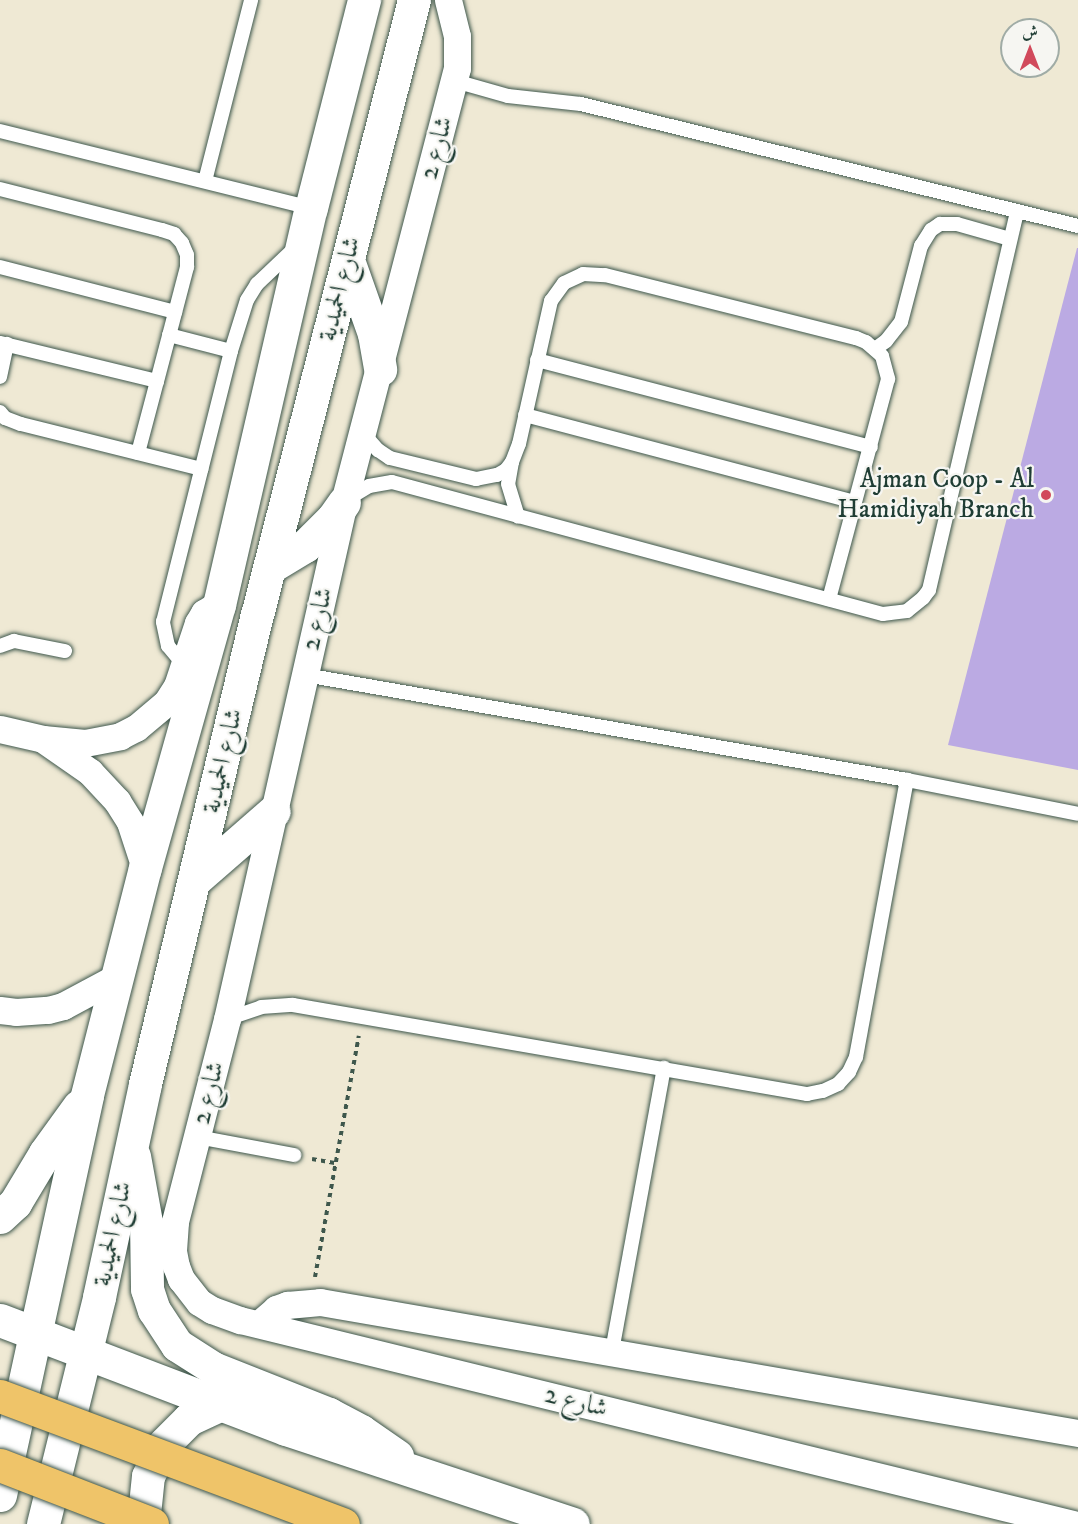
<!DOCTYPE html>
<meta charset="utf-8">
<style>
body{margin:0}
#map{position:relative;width:1078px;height:1524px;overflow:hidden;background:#efe9d4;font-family:"IM FELL DW Pica",Amiri,serif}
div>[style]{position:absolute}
.building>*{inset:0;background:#bbaae3}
.path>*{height:4px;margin-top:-2px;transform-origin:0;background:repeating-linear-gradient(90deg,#3e574c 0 4.5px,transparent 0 9px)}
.roads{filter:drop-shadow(0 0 2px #3e574c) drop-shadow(0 0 2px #3e574c)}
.service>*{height:14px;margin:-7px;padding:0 7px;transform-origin:7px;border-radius:7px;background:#fff}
.minor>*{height:27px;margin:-13.5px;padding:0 13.5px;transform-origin:13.5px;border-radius:13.5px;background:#fff}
.tertiary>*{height:33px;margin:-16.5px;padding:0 16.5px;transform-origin:16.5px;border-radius:16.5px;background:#fff}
.bridges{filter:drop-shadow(0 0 2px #3e574c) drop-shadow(0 0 2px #3e574c)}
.primary-bridge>*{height:33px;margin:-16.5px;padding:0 16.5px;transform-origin:16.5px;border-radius:16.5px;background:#efc469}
.dots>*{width:16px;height:16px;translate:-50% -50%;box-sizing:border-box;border:3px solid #f6f6f2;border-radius:50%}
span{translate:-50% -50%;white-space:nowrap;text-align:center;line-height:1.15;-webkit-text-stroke:4.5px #f6f6f2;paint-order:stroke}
.street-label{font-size:26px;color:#1f3d34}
.poi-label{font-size:26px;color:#1f3d34}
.right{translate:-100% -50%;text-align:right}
.north{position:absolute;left:1000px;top:18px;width:60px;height:60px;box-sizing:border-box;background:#f6f6f2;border:2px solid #a0aca6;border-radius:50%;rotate:0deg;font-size:16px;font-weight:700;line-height:24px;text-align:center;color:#1f3d34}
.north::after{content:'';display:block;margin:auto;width:21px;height:27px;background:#d1495b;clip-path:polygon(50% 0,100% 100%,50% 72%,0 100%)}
</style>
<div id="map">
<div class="building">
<div style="clip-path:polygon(1077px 248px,1078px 248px,1078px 770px,948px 745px)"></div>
</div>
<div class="path">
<div style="left:312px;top:1159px;width:23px;rotate:10deg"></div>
<div style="left:315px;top:1277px;width:245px;rotate:-79.7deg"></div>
</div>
<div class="roads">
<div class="service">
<div style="left:455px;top:81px;width:55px;rotate:15.8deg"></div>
<div style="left:508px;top:96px;width:73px;rotate:6.3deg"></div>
<div style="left:581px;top:104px;width:512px;rotate:13.79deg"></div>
<div style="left:0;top:131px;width:320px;rotate:13.9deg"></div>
<div style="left:205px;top:181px;width:187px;rotate:-75.7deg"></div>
<div style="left:0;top:189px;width:167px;rotate:14.2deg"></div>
<div style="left:162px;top:230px;width:13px;rotate:18deg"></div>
<div style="left:174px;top:234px;width:12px;rotate:48deg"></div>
<div style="left:182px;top:243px;width:13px;rotate:67deg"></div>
<div style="left:187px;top:255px;width:12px;rotate:90deg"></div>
<div style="left:187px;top:267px;width:118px;rotate:104.7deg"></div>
<div style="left:157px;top:381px;width:162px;rotate:-166.4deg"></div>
<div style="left:0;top:267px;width:181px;rotate:14.4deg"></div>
<div style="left:169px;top:335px;width:64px;rotate:14.5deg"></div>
<div style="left:875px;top:349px;width:14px;rotate:-36deg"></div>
<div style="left:886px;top:341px;width:24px;rotate:-52deg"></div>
<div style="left:901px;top:322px;width:79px;rotate:-75.3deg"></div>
<div style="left:921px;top:246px;width:19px;rotate:-58deg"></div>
<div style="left:931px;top:230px;width:11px;rotate:-34deg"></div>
<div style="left:940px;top:224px;width:17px"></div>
<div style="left:957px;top:224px;width:55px;rotate:15.8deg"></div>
<div style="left:537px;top:360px;width:345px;rotate:14.6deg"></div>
<div style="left:0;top:377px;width:34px;rotate:-78deg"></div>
<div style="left:0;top:412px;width:8px;rotate:50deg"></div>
<div style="left:5px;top:418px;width:17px;rotate:21deg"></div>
<div style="left:21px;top:424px;width:186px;rotate:14deg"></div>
<div style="left:525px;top:415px;width:341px;rotate:14.8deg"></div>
<div style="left:363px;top:433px;width:23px;rotate:49deg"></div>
<div style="left:378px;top:450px;width:14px;rotate:34deg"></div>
<div style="left:390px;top:458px;width:89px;rotate:13.7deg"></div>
<div style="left:476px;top:479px;width:21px;rotate:-11deg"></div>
<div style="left:497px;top:475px;width:10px;rotate:-29deg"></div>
<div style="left:506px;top:470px;width:10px;rotate:-53deg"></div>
<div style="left:512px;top:462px;width:19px;rotate:-69deg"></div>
<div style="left:519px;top:444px;width:147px;rotate:-77.4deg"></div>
<div style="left:551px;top:301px;width:22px;rotate:-54deg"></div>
<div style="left:564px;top:283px;width:21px;rotate:-25deg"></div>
<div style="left:583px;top:274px;width:22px;rotate:3deg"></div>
<div style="left:605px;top:275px;width:259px;rotate:14.1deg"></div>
<div style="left:856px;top:338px;width:11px;rotate:22deg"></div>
<div style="left:866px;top:342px;width:21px;rotate:41deg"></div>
<div style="left:882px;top:356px;width:24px;rotate:75deg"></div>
<div style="left:888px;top:379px;width:228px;rotate:105deg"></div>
<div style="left:138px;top:453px;width:74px;rotate:-75.2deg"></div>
<div style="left:512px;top:462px;width:22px;rotate:100deg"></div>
<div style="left:508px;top:484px;width:34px;rotate:73deg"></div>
<div style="left:346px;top:500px;width:27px;rotate:-31deg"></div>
<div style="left:369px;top:486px;width:23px;rotate:-10deg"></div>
<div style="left:392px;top:482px;width:508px;rotate:15.05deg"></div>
<div style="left:883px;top:614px;width:24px;rotate:-7deg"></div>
<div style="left:907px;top:611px;width:21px;rotate:-39deg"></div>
<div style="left:923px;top:598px;width:10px;rotate:-53deg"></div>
<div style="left:929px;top:590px;width:389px;rotate:-76.9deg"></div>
<div style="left:0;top:646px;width:15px;rotate:-20deg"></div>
<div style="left:14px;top:641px;width:52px;rotate:11.1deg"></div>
<div style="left:184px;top:665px;width:25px;rotate:-130deg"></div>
<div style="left:168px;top:646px;width:25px;rotate:-102deg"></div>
<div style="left:163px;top:622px;width:279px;rotate:-75.9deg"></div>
<div style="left:231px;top:351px;width:53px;rotate:-72.6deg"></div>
<div style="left:247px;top:300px;width:19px;rotate:-58deg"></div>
<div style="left:257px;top:284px;width:52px;rotate:-43.5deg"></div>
<div style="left:305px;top:675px;width:611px;rotate:9.89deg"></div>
<div style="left:907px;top:780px;width:174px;rotate:11.2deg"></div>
<div style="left:227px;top:1019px;width:36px;rotate:-19deg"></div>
<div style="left:261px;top:1007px;width:32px;rotate:-4deg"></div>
<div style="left:293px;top:1005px;width:522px;rotate:9.82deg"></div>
<div style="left:807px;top:1094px;width:16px;rotate:-11deg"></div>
<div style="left:823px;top:1091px;width:17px;rotate:-25deg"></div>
<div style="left:838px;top:1084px;width:16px;rotate:-47deg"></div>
<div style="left:849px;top:1072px;width:17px;rotate:-65deg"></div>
<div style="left:856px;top:1057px;width:282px;rotate:-79.6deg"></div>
<div style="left:197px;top:1137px;width:99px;rotate:10.5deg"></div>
<div style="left:612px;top:1351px;width:288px;rotate:-79.6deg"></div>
</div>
<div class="minor">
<div style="left:448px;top:0;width:37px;rotate:76deg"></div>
<div style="left:457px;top:36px;width:32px;rotate:90deg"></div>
<div style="left:457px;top:68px;width:448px;rotate:104.6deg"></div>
<div style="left:344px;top:502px;width:530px;rotate:102.75deg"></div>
<div style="left:227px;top:1019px;width:210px;rotate:104.4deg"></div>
<div style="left:175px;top:1222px;width:29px;rotate:94deg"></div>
<div style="left:173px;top:1251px;width:15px;rotate:79deg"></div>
<div style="left:176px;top:1266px;width:14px;rotate:69deg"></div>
<div style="left:181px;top:1279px;width:29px;rotate:52deg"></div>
<div style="left:199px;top:1302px;width:15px;rotate:32deg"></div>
<div style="left:212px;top:1310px;width:30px;rotate:20deg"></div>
<div style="left:240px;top:1320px;width:858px;rotate:13.76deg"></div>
<div style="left:0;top:729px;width:44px;rotate:13.1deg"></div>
<div style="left:43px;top:739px;width:42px;rotate:5.4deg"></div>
<div style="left:85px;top:743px;width:36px;rotate:-11deg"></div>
<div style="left:120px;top:736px;width:18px;rotate:-27deg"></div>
<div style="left:136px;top:728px;width:39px;rotate:-40deg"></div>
<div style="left:166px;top:703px;width:20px;rotate:-57deg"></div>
<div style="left:177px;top:686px;width:66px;rotate:-71.6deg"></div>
<div style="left:198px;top:623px;width:12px;rotate:-59deg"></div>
<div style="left:204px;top:613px;width:15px;rotate:-32deg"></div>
<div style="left:44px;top:740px;width:56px;rotate:34.8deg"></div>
<div style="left:90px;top:772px;width:40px;rotate:47deg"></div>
<div style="left:117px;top:801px;width:25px;rotate:58deg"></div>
<div style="left:130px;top:822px;width:48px;rotate:71.9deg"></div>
<div style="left:0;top:1010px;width:16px;rotate:7deg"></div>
<div style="left:16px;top:1012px;width:32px;rotate:-4deg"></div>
<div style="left:48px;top:1010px;width:16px;rotate:-15deg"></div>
<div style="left:63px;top:1006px;width:61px;rotate:-28.2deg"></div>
<div style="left:259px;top:1324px;width:23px;rotate:-41deg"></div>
<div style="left:276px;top:1309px;width:12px;rotate:-20deg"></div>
<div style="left:287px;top:1305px;width:33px;rotate:-5deg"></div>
<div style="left:320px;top:1302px;width:769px;rotate:9.81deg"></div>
</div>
<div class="tertiary">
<div style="left:348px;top:260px;width:78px;rotate:70.6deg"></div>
<div style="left:374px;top:334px;width:36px;rotate:80deg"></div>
<div style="left:270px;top:567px;width:41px;rotate:-31deg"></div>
<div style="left:305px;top:546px;width:40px;rotate:-45deg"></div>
<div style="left:333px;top:518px;width:19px;rotate:-55deg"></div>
<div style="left:196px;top:879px;width:103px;rotate:-41.1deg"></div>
<div style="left:134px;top:1156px;width:67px;rotate:79.7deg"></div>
<div style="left:146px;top:1222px;width:67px;rotate:89.1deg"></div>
<div style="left:147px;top:1289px;width:22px;rotate:72deg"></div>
<div style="left:154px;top:1310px;width:42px;rotate:56.7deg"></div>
<div style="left:177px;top:1345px;width:43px;rotate:32.6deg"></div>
<div style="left:213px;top:1368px;width:125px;rotate:21.6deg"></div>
<div style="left:329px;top:1414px;width:36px;rotate:28deg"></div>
<div style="left:361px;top:1431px;width:44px;rotate:34.8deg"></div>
<div style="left:0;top:1217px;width:21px;rotate:-43deg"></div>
<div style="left:15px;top:1203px;width:58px;rotate:-59deg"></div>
<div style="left:45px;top:1153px;width:58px;rotate:-54.1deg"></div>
<div style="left:0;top:1320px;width:306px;rotate:20.9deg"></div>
<div style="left:286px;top:1429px;width:302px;rotate:18.3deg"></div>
<div style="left:0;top:1495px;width:409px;rotate:-77.7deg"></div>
<div style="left:87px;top:1095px;width:234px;rotate:-75.7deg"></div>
<div style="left:145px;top:868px;width:273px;rotate:-74.3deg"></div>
<div style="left:219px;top:605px;width:408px;rotate:-77deg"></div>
<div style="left:311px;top:208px;width:215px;rotate:-75.7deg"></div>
<div style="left:43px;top:1524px;width:234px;rotate:-76.1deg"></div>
<div style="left:99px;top:1297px;width:218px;rotate:-77.8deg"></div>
<div style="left:145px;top:1084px;width:482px;rotate:-76.6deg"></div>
<div style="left:257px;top:615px;width:635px;rotate:-75.68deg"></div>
<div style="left:143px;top:1524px;width:48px;rotate:-84.1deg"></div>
<div style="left:148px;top:1476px;width:36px;rotate:-63deg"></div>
<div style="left:164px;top:1444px;width:35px;rotate:-45deg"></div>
<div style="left:189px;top:1419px;width:35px;rotate:-25deg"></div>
</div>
</div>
<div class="bridges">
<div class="primary-bridge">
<div style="left:0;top:1396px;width:366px;rotate:20.5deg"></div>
<div style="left:0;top:1465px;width:163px;rotate:21.2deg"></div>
</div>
</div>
<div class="dots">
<div style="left:1046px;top:495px;background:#d1495b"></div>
</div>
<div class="street-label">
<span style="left:437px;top:148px;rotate:-75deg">شارع 2</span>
<span style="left:340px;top:289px;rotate:-76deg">شارع الحميدية</span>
<span style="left:318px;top:619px;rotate:-77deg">شارع 2</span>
<span style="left:223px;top:761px;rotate:-77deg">شارع الحميدية</span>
<span style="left:209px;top:1093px;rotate:-76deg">شارع 2</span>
<span style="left:113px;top:1234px;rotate:-78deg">شارع الحميدية</span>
<span style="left:576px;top:1402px;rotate:14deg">شارع 2</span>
</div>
<div class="poi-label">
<span class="right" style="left:1034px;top:495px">Ajman Coop - Al<br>Hamidiyah Branch</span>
</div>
<div class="north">ش</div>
</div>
